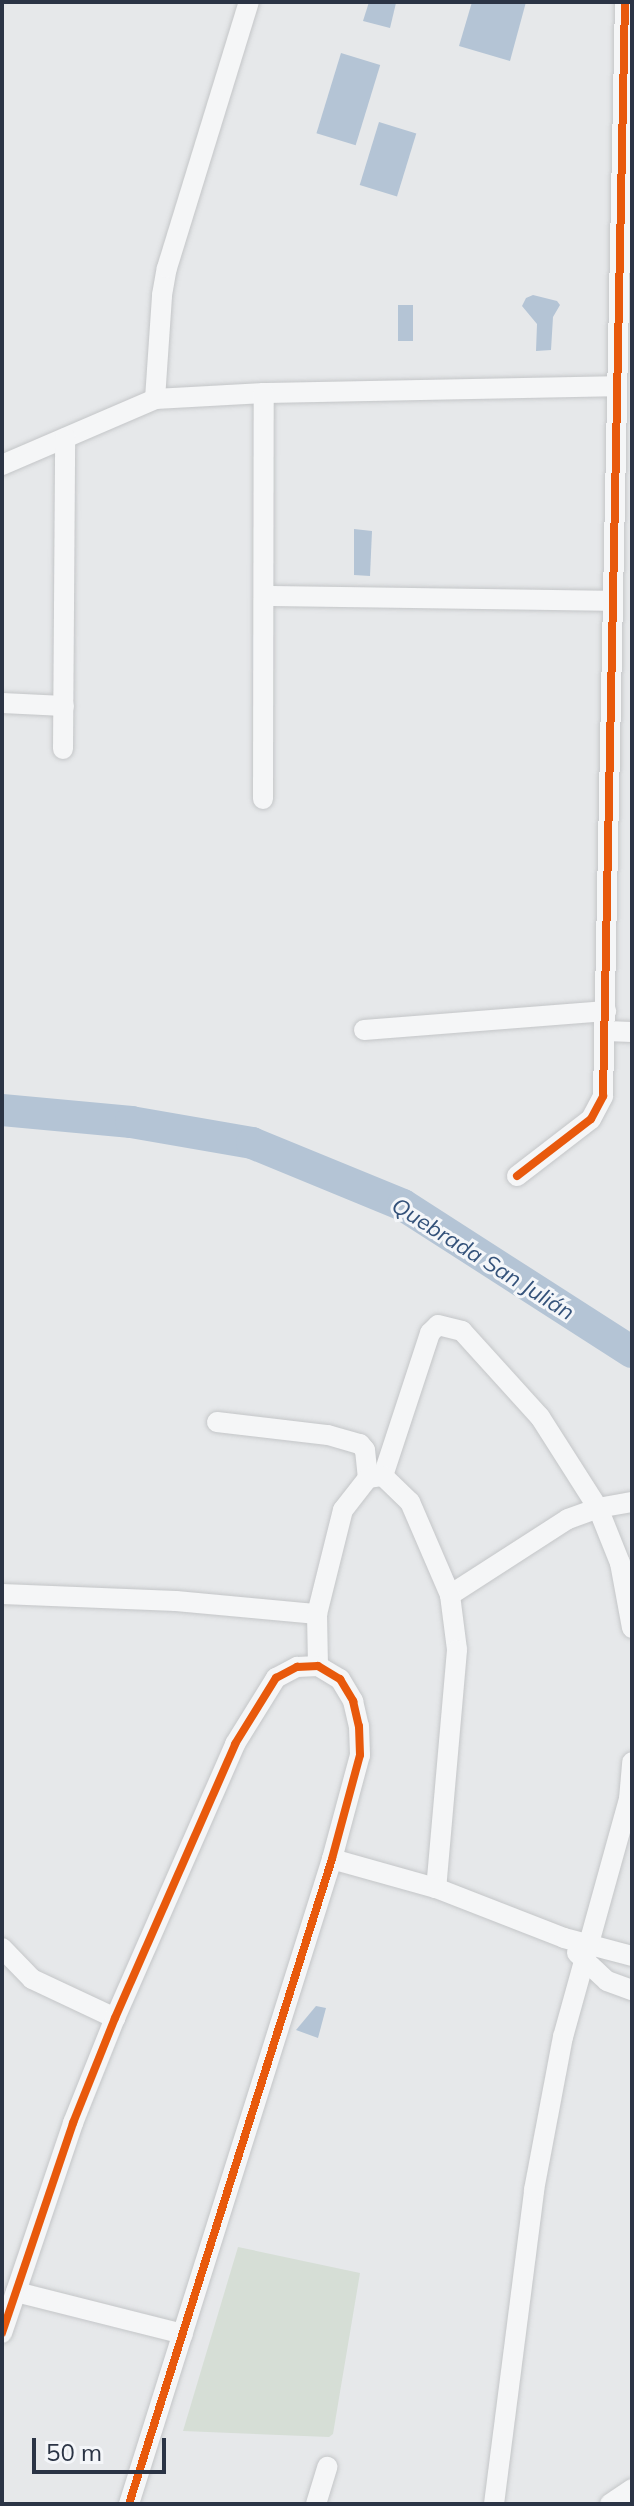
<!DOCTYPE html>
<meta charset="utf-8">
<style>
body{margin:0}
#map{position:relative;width:634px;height:2506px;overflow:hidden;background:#e6e8ea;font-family:Mulish,sans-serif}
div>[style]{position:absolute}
.green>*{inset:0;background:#d6ded6}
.water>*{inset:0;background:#b4c4d5;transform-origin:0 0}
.river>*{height:32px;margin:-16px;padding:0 16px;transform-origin:16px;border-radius:16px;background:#b4c4d5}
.roads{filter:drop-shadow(0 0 2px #c4c6c8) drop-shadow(0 0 2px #c4c6c8)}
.minor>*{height:20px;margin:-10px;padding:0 10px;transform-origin:10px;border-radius:10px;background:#f5f6f7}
.cycleway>*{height:8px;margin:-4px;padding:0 4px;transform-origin:4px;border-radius:4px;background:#e8590c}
span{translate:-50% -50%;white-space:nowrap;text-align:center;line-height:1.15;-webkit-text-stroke:6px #f4f6f9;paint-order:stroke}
.water-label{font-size:22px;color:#34527a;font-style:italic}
.frame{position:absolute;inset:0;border:4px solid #2b3445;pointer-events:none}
.scale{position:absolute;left:32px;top:2438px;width:134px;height:36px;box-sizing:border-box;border:4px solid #2b3445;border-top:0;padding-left:10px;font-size:24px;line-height:28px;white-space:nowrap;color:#2b3445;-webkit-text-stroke:6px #f4f6f9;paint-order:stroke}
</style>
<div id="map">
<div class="green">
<div style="clip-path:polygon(238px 2247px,360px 2273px,333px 2434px,329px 2437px,183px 2431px)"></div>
</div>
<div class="water">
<div style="clip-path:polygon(369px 2px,396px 3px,390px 28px,363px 21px)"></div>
<div style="clip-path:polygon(472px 2px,526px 2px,510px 61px,459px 46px)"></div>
<div style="left:341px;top:53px;width:41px;height:84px;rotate:17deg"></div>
<div style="left:379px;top:122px;width:39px;height:66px;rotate:17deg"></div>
<div style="clip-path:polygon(533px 295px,557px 301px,560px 305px,553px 317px,551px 350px,536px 351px,537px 324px,522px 306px,526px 298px)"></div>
<div style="left:398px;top:305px;width:15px;height:36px"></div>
<div style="clip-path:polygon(354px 529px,372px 531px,370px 576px,354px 575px)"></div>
<div style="clip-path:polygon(316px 2006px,326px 2008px,318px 2038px,296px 2030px)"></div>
</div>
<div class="river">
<div style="left:2px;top:1110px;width:130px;rotate:5.3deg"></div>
<div style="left:131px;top:1122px;width:123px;rotate:9.8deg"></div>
<div style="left:252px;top:1143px;width:163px;rotate:22.3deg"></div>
<div style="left:403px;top:1205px;width:272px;rotate:32.7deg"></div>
</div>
<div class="roads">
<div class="minor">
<div style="left:155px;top:399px;width:104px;rotate:-86.1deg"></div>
<div style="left:162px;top:295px;width:27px;rotate:-80deg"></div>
<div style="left:167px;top:268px;width:278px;rotate:-72.9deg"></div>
<div style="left:2px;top:465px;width:167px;rotate:-23.3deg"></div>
<div style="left:155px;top:399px;width:109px;rotate:-3.2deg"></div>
<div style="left:264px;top:393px;width:352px;rotate:-1.1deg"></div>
<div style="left:264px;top:596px;width:349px;rotate:0.8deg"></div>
<div style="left:2px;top:703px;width:62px;rotate:2.8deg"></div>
<div style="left:63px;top:749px;width:311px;rotate:-89.6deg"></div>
<div style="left:263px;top:799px;width:406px;rotate:-89.9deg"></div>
<div style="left:364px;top:1030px;width:243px;rotate:-4.5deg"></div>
<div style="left:606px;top:1031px;width:26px;rotate:2deg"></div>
<div style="left:517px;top:1176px;width:93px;rotate:-37.6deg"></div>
<div style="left:591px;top:1119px;width:26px;rotate:-62deg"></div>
<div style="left:603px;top:1096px;width:1094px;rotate:-88.85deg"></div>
<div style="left:217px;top:1422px;width:112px;rotate:6.7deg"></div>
<div style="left:328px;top:1435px;width:33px;rotate:16deg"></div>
<div style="left:360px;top:1444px;width:8px;rotate:50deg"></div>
<div style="left:365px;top:1450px;width:28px;rotate:84deg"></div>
<div style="left:383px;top:1476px;width:151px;rotate:-71.8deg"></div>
<div style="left:430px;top:1333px;width:11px;rotate:-45deg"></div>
<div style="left:438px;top:1325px;width:25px;rotate:14deg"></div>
<div style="left:462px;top:1331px;width:116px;rotate:47.8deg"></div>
<div style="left:540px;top:1417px;width:108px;rotate:57.5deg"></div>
<div style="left:598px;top:1508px;width:59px;rotate:68.2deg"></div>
<div style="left:620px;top:1563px;width:66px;rotate:79.5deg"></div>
<div style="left:2px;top:1594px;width:174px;rotate:2.3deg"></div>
<div style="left:176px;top:1601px;width:142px;rotate:5.3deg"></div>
<div style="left:450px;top:1595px;width:140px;rotate:-32.8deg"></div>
<div style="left:568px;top:1519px;width:32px;rotate:-20deg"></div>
<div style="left:598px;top:1508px;width:35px;rotate:-10deg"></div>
<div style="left:318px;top:1666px;width:52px;rotate:-91.1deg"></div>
<div style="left:317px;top:1614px;width:107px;rotate:-76deg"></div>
<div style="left:343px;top:1510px;width:41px;rotate:-52deg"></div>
<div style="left:368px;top:1478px;width:15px;rotate:-8deg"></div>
<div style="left:383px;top:1476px;width:37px;rotate:44deg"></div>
<div style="left:410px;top:1502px;width:101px;rotate:66.7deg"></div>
<div style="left:450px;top:1595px;width:55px;rotate:82.7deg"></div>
<div style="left:457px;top:1650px;width:239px;rotate:95deg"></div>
<div style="left:332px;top:1859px;width:108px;rotate:15.6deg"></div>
<div style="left:436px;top:1888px;width:137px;rotate:21.3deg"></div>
<div style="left:564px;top:1938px;width:70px;rotate:14.8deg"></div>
<div style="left:2px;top:1948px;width:43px;rotate:45.9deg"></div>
<div style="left:32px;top:1979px;width:92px;rotate:25.2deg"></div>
<div style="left:577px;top:1953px;width:41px;rotate:43deg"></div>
<div style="left:607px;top:1981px;width:27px;rotate:20deg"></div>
<div style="left:16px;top:2292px;width:172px;rotate:14.1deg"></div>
<div style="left:2px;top:2333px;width:222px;rotate:-71.3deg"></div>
<div style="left:73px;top:2123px;width:113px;rotate:-68.2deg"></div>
<div style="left:115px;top:2018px;width:299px;rotate:-66.3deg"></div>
<div style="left:235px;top:1744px;width:78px;rotate:-58.2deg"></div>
<div style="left:276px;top:1678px;width:24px;rotate:-28deg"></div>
<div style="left:297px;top:1667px;width:21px;rotate:-3deg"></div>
<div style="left:318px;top:1666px;width:26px;rotate:31deg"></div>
<div style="left:340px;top:1679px;width:26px;rotate:59deg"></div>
<div style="left:353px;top:1701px;width:26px;rotate:77deg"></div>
<div style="left:359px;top:1726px;width:29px;rotate:88deg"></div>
<div style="left:360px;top:1755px;width:108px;rotate:105.1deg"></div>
<div style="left:332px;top:1859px;width:676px;rotate:107.47deg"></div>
<div style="left:316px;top:2504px;width:39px;rotate:-73deg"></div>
<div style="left:494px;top:2504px;width:317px;rotate:-82.7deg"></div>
<div style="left:534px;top:2190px;width:156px;rotate:-79.3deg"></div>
<div style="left:563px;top:2037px;width:247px;rotate:-74.5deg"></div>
<div style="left:629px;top:1799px;width:37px;rotate:-85deg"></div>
<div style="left:610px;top:2504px;width:27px;rotate:-34deg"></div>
</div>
</div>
<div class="cycleway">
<div style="left:517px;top:1176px;width:93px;rotate:-37.6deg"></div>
<div style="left:591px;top:1119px;width:26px;rotate:-62deg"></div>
<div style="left:603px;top:1096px;width:1094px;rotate:-88.85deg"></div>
<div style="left:2px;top:2333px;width:222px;rotate:-71.3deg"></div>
<div style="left:73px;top:2123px;width:113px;rotate:-68.2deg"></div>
<div style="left:115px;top:2018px;width:299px;rotate:-66.3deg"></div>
<div style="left:235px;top:1744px;width:78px;rotate:-58.2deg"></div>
<div style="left:276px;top:1678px;width:24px;rotate:-28deg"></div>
<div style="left:297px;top:1667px;width:21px;rotate:-3deg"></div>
<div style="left:318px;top:1666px;width:26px;rotate:31deg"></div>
<div style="left:340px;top:1679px;width:26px;rotate:59deg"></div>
<div style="left:353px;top:1701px;width:26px;rotate:77deg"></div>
<div style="left:359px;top:1726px;width:29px;rotate:88deg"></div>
<div style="left:360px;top:1755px;width:108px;rotate:105.1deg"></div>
<div style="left:332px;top:1859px;width:676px;rotate:107.47deg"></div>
</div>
<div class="water-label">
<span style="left:483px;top:1259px;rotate:32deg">Quebrada San Julián</span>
</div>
<div class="frame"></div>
<div class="scale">50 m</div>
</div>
